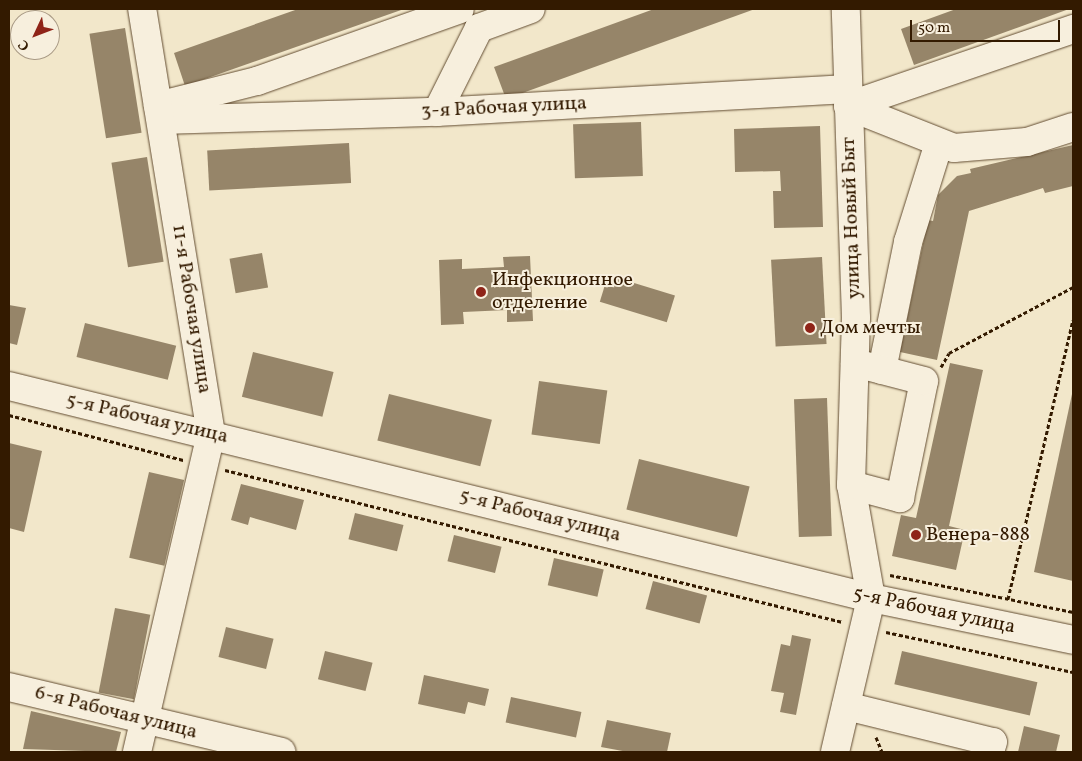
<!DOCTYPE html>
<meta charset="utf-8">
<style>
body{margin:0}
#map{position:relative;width:1082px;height:761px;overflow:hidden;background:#f2e7ca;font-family:Vollkorn,serif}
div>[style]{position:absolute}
.building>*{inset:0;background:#968569;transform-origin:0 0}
.path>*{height:3px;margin-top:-1.5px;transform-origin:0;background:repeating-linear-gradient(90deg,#331a00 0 4px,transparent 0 6.5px)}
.roads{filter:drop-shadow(0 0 1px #634d32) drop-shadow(0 0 1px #634d32)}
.minor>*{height:28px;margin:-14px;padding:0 14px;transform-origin:14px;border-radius:14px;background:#f7efdd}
.dots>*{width:14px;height:14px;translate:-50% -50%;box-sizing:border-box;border:2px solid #f7efdd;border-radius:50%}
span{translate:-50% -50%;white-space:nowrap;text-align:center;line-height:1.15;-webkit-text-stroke:4px #f7efdd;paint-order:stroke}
.street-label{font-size:20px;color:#331a00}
.poi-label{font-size:20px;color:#331a00}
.left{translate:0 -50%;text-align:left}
.frame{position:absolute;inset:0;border:10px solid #331a00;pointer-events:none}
.north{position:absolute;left:10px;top:10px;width:50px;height:50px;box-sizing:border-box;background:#f7efdd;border:1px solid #a99a85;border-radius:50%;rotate:227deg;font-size:14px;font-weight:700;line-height:20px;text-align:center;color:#331a00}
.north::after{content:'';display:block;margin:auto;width:18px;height:22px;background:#8f2418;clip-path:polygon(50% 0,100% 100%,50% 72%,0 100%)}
.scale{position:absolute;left:910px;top:20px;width:150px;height:22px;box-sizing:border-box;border:2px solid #331a00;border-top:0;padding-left:6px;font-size:15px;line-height:18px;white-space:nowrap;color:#331a00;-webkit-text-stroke:4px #f7efdd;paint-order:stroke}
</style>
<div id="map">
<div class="building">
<div style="clip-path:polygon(298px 9px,404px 9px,185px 86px,174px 53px)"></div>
<div style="clip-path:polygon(654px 9px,755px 9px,506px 99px,494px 67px)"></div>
<div style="clip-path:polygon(956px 9px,1069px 9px,914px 65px,901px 29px)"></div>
<div style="left:125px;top:28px;width:106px;height:36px;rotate:81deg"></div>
<div style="left:641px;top:122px;width:54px;height:68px;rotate:88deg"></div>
<div style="clip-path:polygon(820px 126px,823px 227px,774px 228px,773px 191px,781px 191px,780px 171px,735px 172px,734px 129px)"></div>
<div style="left:349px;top:143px;width:40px;height:142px;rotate:87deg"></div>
<div style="clip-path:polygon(1073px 145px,1073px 186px,1045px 193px,1043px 188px,969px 211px,937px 360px,900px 352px,928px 220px,933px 221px,938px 195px,957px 176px,971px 173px,970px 169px)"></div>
<div style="left:147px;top:157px;width:106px;height:36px;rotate:81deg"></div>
<div style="left:262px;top:253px;width:35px;height:33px;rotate:80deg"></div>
<div style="clip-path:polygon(530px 256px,533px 321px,507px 322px,507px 310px,463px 312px,464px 324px,441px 325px,439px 260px,462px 259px,462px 269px,504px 267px,503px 257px)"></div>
<div style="left:822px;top:257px;width:87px;height:51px;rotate:87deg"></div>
<div style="left:608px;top:275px;width:70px;height:28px;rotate:17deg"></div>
<div style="clip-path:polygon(9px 305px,26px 308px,17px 345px,9px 343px)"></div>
<div style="left:85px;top:323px;width:94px;height:35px;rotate:14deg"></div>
<div style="left:253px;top:352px;width:83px;height:46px;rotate:14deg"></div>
<div style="clip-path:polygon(950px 363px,983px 370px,949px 526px,965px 530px,956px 570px,892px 556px,901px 515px,916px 518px)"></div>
<div style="left:539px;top:381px;width:69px;height:54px;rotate:8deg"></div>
<div style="left:389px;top:394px;width:106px;height:48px;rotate:14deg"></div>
<div style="clip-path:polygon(1072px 394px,1073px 395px,1073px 581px,1034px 572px)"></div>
<div style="left:827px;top:398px;width:138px;height:33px;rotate:88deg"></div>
<div style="clip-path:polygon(9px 443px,42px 451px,24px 532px,9px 528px)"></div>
<div style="left:639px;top:459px;width:114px;height:52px;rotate:14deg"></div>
<div style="left:149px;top:472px;width:36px;height:88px;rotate:13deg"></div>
<div style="clip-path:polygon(241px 484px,304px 500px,296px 530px,250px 517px,248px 525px,231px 520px)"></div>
<div style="left:355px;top:513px;width:50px;height:27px;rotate:14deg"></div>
<div style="left:454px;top:535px;width:49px;height:27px;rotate:14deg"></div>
<div style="left:554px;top:558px;width:51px;height:28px;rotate:13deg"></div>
<div style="left:653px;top:581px;width:56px;height:29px;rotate:15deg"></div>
<div style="left:115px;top:608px;width:36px;height:86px;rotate:11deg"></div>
<div style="left:226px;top:627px;width:49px;height:31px;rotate:14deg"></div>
<div style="clip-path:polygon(792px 635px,811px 639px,796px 715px,780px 712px,784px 693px,771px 691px,781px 644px,790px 646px)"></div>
<div style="left:325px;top:651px;width:49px;height:29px;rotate:14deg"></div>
<div style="left:902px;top:651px;width:139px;height:34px;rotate:13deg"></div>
<div style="clip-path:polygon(424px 675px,489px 689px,485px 706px,468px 702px,465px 714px,418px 704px)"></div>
<div style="left:511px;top:697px;width:72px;height:26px;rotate:12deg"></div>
<div style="clip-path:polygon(31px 711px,121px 732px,116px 752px,23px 749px)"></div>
<div style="clip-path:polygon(607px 720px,671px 733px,667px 752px,628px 752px,601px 747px)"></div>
<div style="clip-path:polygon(1024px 726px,1060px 735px,1056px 752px,1018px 752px)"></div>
</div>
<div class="path">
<div style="left:941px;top:367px;width:16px;rotate:-60deg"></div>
<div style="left:949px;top:353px;width:140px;rotate:-28deg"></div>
<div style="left:9px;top:415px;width:180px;rotate:14.5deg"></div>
<div style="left:225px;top:470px;width:636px;rotate:13.82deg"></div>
<div style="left:890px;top:575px;width:187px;rotate:11.4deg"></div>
<div style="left:1008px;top:599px;width:286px;rotate:-76.9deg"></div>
<div style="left:886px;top:632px;width:191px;rotate:12.1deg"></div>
<div style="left:876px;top:737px;width:16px;rotate:68deg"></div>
</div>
<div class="roads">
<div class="minor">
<div style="left:158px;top:106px;width:102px;rotate:-14.2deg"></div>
<div style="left:257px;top:81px;width:215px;rotate:-19.5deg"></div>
<div style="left:848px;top:106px;width:238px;rotate:-18.9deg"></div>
<div style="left:848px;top:106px;width:114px;rotate:21.6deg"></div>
<div style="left:954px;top:148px;width:73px;rotate:-4.7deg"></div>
<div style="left:1027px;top:142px;width:48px;rotate:-18.1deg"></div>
<div style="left:437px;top:112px;width:94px;rotate:-63.4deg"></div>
<div style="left:479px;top:28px;width:55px;rotate:-20.1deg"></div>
<div style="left:161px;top:120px;width:276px;rotate:-1.7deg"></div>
<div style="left:437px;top:112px;width:411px;rotate:-3.2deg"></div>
<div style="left:882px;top:370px;width:131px;rotate:-78.5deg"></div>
<div style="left:908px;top:242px;width:104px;rotate:-72.6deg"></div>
<div style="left:9px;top:386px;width:888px;rotate:13.82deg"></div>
<div style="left:871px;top:598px;width:206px;rotate:11.7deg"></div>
<div style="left:851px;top:485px;width:51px;rotate:14.9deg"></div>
<div style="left:900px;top:498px;width:119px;rotate:-78.4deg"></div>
<div style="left:924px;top:381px;width:71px;rotate:-165.4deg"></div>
<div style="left:9px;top:687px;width:280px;rotate:13.4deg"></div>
<div style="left:846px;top:706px;width:151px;rotate:13.8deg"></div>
<div style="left:993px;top:742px;width:10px;rotate:107deg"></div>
<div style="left:137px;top:752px;width:326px;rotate:-76.9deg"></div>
<div style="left:211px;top:434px;width:431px;rotate:-99.2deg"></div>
<div style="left:835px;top:752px;width:158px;rotate:-76.8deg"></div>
<div style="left:871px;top:598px;width:115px;rotate:-100deg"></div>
<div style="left:851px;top:485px;width:167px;rotate:-88.3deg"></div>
<div style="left:856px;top:318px;width:309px;rotate:-91.9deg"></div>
</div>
</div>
<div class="dots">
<div style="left:481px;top:292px;background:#8f2418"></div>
<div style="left:810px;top:328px;background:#8f2418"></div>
<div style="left:916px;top:535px;background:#8f2418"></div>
</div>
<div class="street-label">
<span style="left:504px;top:108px;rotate:-3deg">3-я Рабочая улица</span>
<span style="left:852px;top:218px;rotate:-92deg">улица Новый Быт</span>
<span style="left:191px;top:309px;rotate:81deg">11-я Рабочая улица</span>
<span style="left:147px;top:419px;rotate:13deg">5-я Рабочая улица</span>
<span style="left:540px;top:516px;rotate:14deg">5-я Рабочая улица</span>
<span style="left:934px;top:611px;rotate:12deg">5-я Рабочая улица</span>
<span style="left:116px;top:713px;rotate:14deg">6-я Рабочая улица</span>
</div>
<div class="poi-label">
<span class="left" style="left:492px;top:292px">Инфекционное<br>отделение</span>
<span class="left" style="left:820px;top:328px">Дом мечты</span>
<span class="left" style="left:926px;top:535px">Венера-888</span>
</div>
<div class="frame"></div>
<div class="north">С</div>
<div class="scale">50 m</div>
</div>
